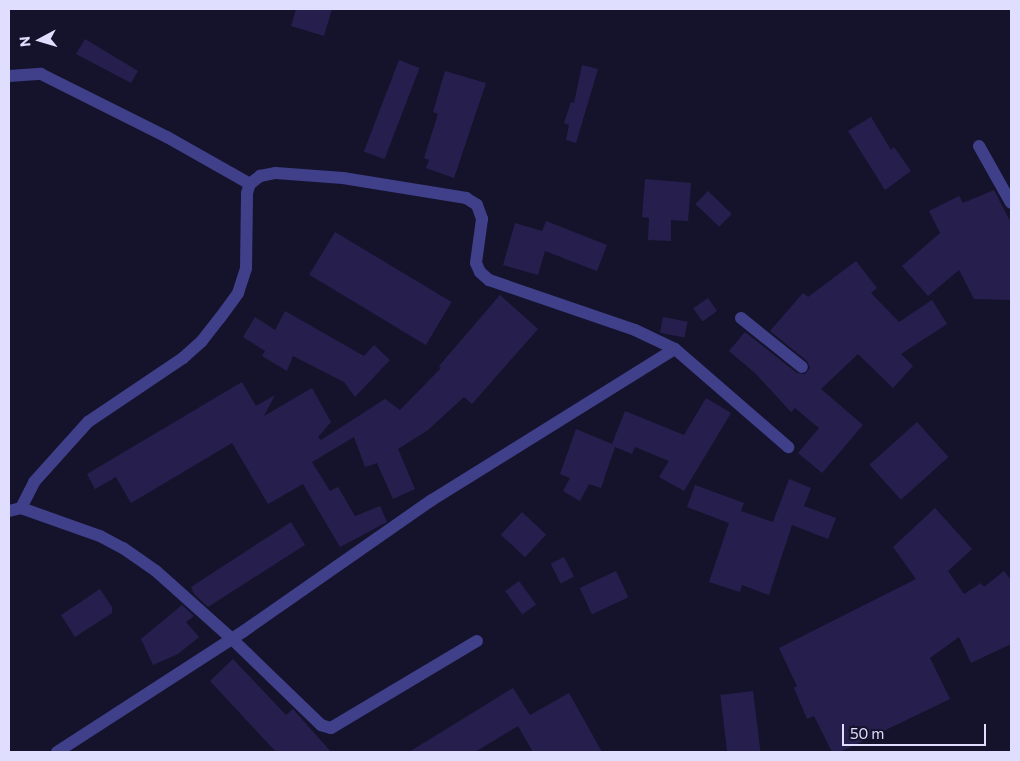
<!DOCTYPE html>
<style>
body{margin:0}
#map{position:relative;width:1020px;height:761px;overflow:hidden;background:#15122c;font-family:Commissioner,sans-serif}
div>[style]{position:absolute}
.building>*{inset:0;background:#261f4d;transform-origin:0 0}
.street>*{height:12px;margin:-6px;padding:0 6px;transform-origin:6px;border-radius:6px;background:#3f3f8a}
span{translate:-50% -50%;white-space:nowrap;text-align:center;line-height:1.15;-webkit-text-stroke:4px #15122c;paint-order:stroke}
.frame{position:absolute;inset:0;border:10px solid #e0defe;pointer-events:none}
.north{position:absolute;left:15px;top:15px;width:50px;height:50px;-webkit-text-stroke:4px #15122c;paint-order:stroke;rotate:264deg;font-size:14px;font-weight:700;line-height:20px;text-align:center;color:#e0defe}
.north::after{content:'';display:block;margin:auto;width:18px;height:22px;background:#e0defe;clip-path:polygon(50% 0,100% 100%,50% 72%,0 100%)}
.scale{position:absolute;left:842px;top:724px;width:144px;height:22px;box-sizing:border-box;border:2px solid #e0defe;border-top:0;padding-left:6px;font-size:15px;line-height:18px;white-space:nowrap;color:#e0defe;-webkit-text-stroke:4px #15122c;paint-order:stroke}
</style>
<div id="map">
<div class="building">
<div style="clip-path:polygon(296px 9px,332px 9px,324px 36px,291px 26px)"></div>
<div style="clip-path:polygon(85px 39px,138px 71px,131px 83px,76px 54px)"></div>
<div style="left:399px;top:60px;width:22px;height:98px;rotate:21deg"></div>
<div style="clip-path:polygon(582px 65px,598px 69px,576px 143px,566px 140px,569px 125px,564px 123px,571px 102px,574px 103px)"></div>
<div style="clip-path:polygon(445px 71px,486px 83px,454px 178px,426px 168px,429px 160px,424px 158px,438px 114px,433px 112px)"></div>
<div style="clip-path:polygon(871px 117px,891px 150px,894px 147px,911px 171px,885px 190px,848px 131px)"></div>
<div style="clip-path:polygon(645px 179px,691px 183px,688px 221px,671px 220px,671px 241px,648px 240px,649px 218px,642px 217px)"></div>
<div style="clip-path:polygon(994px 190px,1011px 223px,1011px 300px,974px 299px,959px 270px,928px 296px,902px 266px,940px 233px,929px 211px,959px 196px,963px 203px)"></div>
<div style="left:708px;top:191px;width:33px;height:18px;rotate:44deg"></div>
<div style="clip-path:polygon(546px 221px,607px 245px,597px 271px,545px 251px,538px 275px,503px 265px,515px 223px,542px 231px)"></div>
<div style="left:335px;top:232px;width:136px;height:50px;rotate:31deg"></div>
<div style="clip-path:polygon(856px 261px,877px 288px,871px 293px,899px 322px,932px 300px,947px 324px,901px 354px,913px 366px,893px 388px,858px 354px,821px 389px,863px 425px,822px 473px,798px 453px,819px 428px,795px 408px,791px 412px,755px 373px,729px 351px,745px 332px,797px 373px,805px 374px,810px 368px,807px 361px,770px 331px,803px 293px,808px 297px)"></div>
<div style="clip-path:polygon(500px 295px,538px 329px,472px 404px,464px 397px,428px 430px,398px 449px,415px 489px,393px 499px,377px 463px,365px 467px,354px 437px,312px 462px,330px 491px,338px 487px,355px 516px,380px 506px,387px 522px,340px 547px,303px 484px,268px 504px,232px 443px,131px 503px,116px 477px,95px 489px,87px 474px,242px 382px,256px 406px,275px 395px,264px 416px,312px 388px,331px 422px,318px 437px,321px 440px,385px 399px,400px 410px,441px 368px,439px 366px)"></div>
<div style="left:708px;top:298px;width:16px;height:18px;rotate:55deg"></div>
<div style="clip-path:polygon(285px 311px,364px 356px,374px 345px,390px 360px,355px 397px,344px 382px,293px 356px,287px 371px,262px 356px,265px 351px,243px 337px,255px 317px,275px 330px)"></div>
<div style="left:663px;top:317px;width:25px;height:16px;rotate:11deg"></div>
<div style="clip-path:polygon(706px 398px,731px 413px,684px 491px,659px 477px,669px 461px,635px 447px,632px 454px,615px 447px,601px 488px,589px 484px,580px 501px,563px 491px,570px 478px,560px 474px,576px 429px,612px 444px,625px 411px,684px 435px)"></div>
<div style="left:917px;top:422px;width:47px;height:64px;rotate:48deg"></div>
<div style="clip-path:polygon(789px 479px,811px 488px,804px 506px,836px 518px,828px 539px,792px 525px,769px 595px,742px 585px,740px 592px,709px 582px,729px 523px,687px 507px,695px 485px,744px 503px,741px 511px,773px 522px)"></div>
<div style="clip-path:polygon(935px 508px,972px 549px,948px 571px,964px 594px,981px 583px,984px 587px,1004px 571px,1011px 580px,1011px 644px,971px 663px,959px 637px,930px 658px,950px 699px,840px 752px,832px 752px,814px 716px,807px 719px,794px 688px,797px 686px,779px 648px,916px 579px,893px 547px)"></div>
<div style="left:522px;top:512px;width:33px;height:31px;rotate:43deg"></div>
<div style="clip-path:polygon(291px 522px,305px 545px,208px 607px,194px 594px,191px 587px)"></div>
<div style="left:564px;top:557px;width:22px;height:15px;rotate:63deg"></div>
<div style="left:616px;top:571px;width:29px;height:40px;rotate:65deg"></div>
<div style="left:519px;top:581px;width:29px;height:17px;rotate:54deg"></div>
<div style="clip-path:polygon(100px 589px,112px 607px,112px 613px,75px 637px,61px 615px)"></div>
<div style="clip-path:polygon(182px 605px,194px 616px,186px 622px,199px 637px,178px 654px,153px 665px,141px 639px)"></div>
<div style="clip-path:polygon(233px 659px,286px 715px,293px 709px,331px 752px,276px 752px,210px 681px)"></div>
<div style="clip-path:polygon(513px 688px,530px 715px,569px 693px,602px 752px,533px 752px,518px 726px,475px 752px,409px 752px)"></div>
<div style="left:753px;top:691px;width:62px;height:33px;rotate:83deg"></div>
</div>
<div class="street">
<div style="left:9px;top:76px;width:32px;rotate:-4deg"></div>
<div style="left:41px;top:74px;width:141px;rotate:26.6deg"></div>
<div style="left:167px;top:137px;width:95px;rotate:29.5deg"></div>
<div style="left:979px;top:146px;width:65px;rotate:60.7deg"></div>
<div style="left:741px;top:318px;width:78px;rotate:38.8deg"></div>
<div style="left:21px;top:508px;width:29px;rotate:-63deg"></div>
<div style="left:34px;top:482px;width:81px;rotate:-48deg"></div>
<div style="left:88px;top:422px;width:115px;rotate:-34deg"></div>
<div style="left:183px;top:358px;width:24px;rotate:-42deg"></div>
<div style="left:201px;top:342px;width:31px;rotate:-52deg"></div>
<div style="left:220px;top:318px;width:31px;rotate:-54deg"></div>
<div style="left:238px;top:293px;width:26px;rotate:-72deg"></div>
<div style="left:246px;top:268px;width:75px;rotate:-89.2deg"></div>
<div style="left:247px;top:193px;width:9px;rotate:-72deg"></div>
<div style="left:250px;top:184px;width:13px;rotate:-39deg"></div>
<div style="left:260px;top:176px;width:16px;rotate:-11deg"></div>
<div style="left:276px;top:173px;width:67px;rotate:4.3deg"></div>
<div style="left:343px;top:178px;width:125px;rotate:9.2deg"></div>
<div style="left:466px;top:198px;width:13px;rotate:32deg"></div>
<div style="left:477px;top:205px;width:15px;rotate:70deg"></div>
<div style="left:482px;top:219px;width:44px;rotate:97.8deg"></div>
<div style="left:476px;top:263px;width:10px;rotate:66deg"></div>
<div style="left:480px;top:272px;width:12px;rotate:42deg"></div>
<div style="left:489px;top:280px;width:154px;rotate:18.9deg"></div>
<div style="left:635px;top:330px;width:44px;rotate:25.4deg"></div>
<div style="left:675px;top:349px;width:150px;rotate:40.9deg"></div>
<div style="left:9px;top:511px;width:12px;rotate:-14deg"></div>
<div style="left:21px;top:508px;width:84px;rotate:19.5deg"></div>
<div style="left:100px;top:536px;width:26px;rotate:28deg"></div>
<div style="left:123px;top:548px;width:40px;rotate:34.9deg"></div>
<div style="left:156px;top:571px;width:102px;rotate:41.8deg"></div>
<div style="left:232px;top:639px;width:124px;rotate:44deg"></div>
<div style="left:321px;top:725px;width:10px;rotate:17deg"></div>
<div style="left:331px;top:728px;width:170px;rotate:-30.8deg"></div>
<div style="left:57px;top:752px;width:223px;rotate:-32.9deg"></div>
<div style="left:244px;top:631px;width:229px;rotate:-34.9deg"></div>
<div style="left:432px;top:500px;width:286px;rotate:-31.9deg"></div>
</div>
<div class="frame"></div>
<div class="north">N</div>
<div class="scale">50 m</div>
</div>
